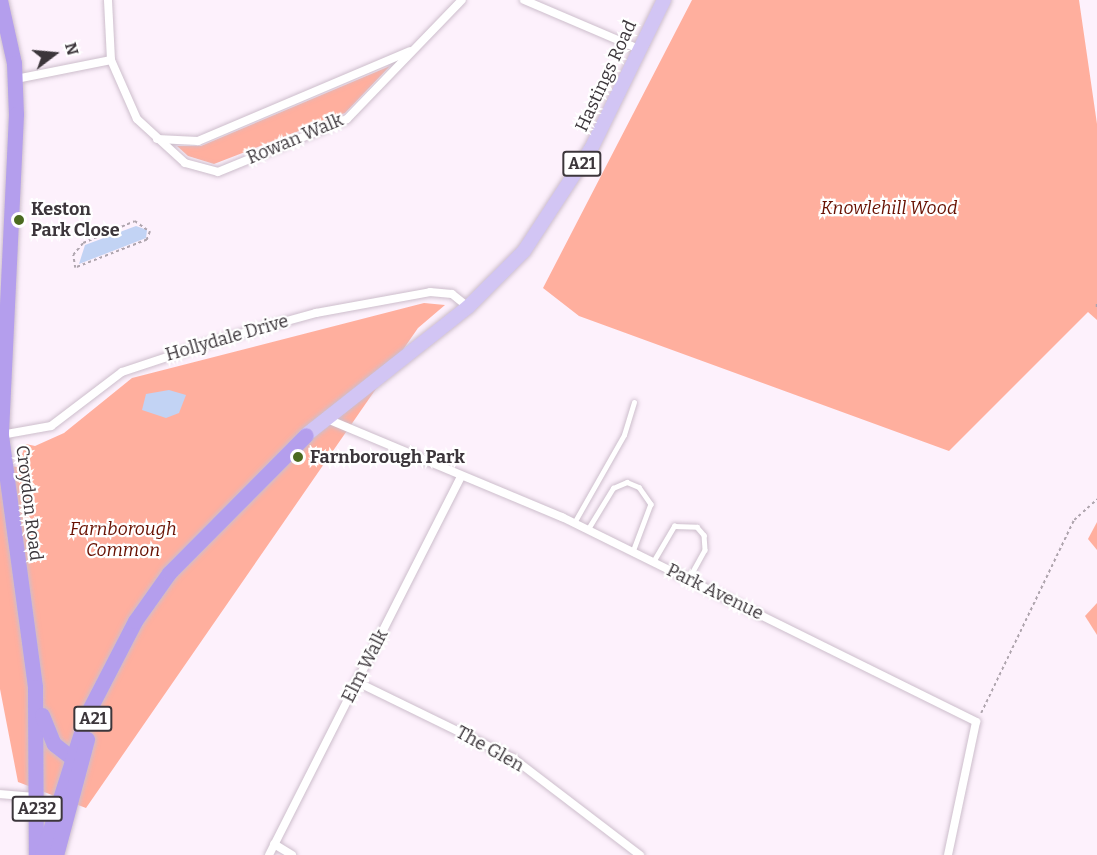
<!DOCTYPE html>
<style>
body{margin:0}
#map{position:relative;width:1097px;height:855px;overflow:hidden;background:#fdf1fc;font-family:Bitter,serif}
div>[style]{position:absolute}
.green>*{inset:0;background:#ffaf9e}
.water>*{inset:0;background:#c2d3f4}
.path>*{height:1.5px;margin-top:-0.75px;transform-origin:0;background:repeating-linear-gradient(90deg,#afa5ae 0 3px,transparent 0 6px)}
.roads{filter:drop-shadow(0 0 2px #cdbecc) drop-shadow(0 0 2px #cdbecc)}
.lane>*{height:4.5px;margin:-2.25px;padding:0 2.25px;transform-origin:2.25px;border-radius:2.25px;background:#fff}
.street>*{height:8px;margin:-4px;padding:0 4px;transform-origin:4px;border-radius:4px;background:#fff}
.primary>*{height:14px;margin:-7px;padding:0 7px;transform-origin:7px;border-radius:7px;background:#d2c5f4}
.highway>*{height:15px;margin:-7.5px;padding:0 7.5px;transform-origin:7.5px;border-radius:7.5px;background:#b49eed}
.dots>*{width:16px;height:16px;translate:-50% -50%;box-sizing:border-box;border:3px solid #fff;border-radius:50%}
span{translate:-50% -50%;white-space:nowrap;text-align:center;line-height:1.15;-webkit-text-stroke:4.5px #fff;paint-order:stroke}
.shield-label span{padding:2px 4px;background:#fff;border:2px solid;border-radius:4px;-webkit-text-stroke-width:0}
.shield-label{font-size:16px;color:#3c363b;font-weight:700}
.street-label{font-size:18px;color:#3c363b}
.park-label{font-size:18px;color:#671001;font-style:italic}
.poi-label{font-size:18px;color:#3c363b;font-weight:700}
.left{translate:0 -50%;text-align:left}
.north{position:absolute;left:24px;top:24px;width:60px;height:60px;-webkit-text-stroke:4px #fff;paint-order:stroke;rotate:74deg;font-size:16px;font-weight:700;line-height:24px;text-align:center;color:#3c363b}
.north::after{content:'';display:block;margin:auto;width:21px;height:27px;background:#3c363b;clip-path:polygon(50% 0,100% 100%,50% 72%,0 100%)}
</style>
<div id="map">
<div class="green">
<div style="clip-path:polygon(692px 0,1079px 0,1097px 124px,1097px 320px,1088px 312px,949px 451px,579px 316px,543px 288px)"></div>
<div style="clip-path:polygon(390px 66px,345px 113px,214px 164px,188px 156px,177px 146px,201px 146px)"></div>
<div style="clip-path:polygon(424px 303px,445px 305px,418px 328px,86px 808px,18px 782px,0 689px,0 464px,17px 467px,26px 444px,35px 446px,64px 433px,132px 378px)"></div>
<div style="clip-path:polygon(1097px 522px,1097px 550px,1088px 539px)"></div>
<div style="clip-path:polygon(1097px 603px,1097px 635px,1085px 616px)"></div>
</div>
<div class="water">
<div style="clip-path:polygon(136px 226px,147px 230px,146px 238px,79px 264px,85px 245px)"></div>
<div style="clip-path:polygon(169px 390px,186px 395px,179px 413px,166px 418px,142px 410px,146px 394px)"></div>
</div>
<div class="path">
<div style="left:135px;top:221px;width:19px;rotate:36deg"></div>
<div style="left:150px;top:232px;width:9px;rotate:111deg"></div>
<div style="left:147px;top:240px;width:77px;rotate:158.7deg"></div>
<div style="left:75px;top:268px;width:13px;rotate:-99deg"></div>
<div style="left:73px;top:255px;width:16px;rotate:-50deg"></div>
<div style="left:83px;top:243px;width:56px;rotate:-22.9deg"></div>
<div style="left:1097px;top:304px;width:6px;rotate:90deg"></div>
<div style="left:981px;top:713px;width:214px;rotate:-64.3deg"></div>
<div style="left:1074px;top:520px;width:31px;rotate:-42deg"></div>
</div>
<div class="roads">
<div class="lane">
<div style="left:574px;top:523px;width:101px;rotate:-60.4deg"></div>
<div style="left:624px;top:435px;width:34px;rotate:-73deg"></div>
<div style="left:588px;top:529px;width:48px;rotate:-58.6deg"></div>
<div style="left:613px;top:488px;width:15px;rotate:-23deg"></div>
<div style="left:627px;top:482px;width:13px;rotate:23deg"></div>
<div style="left:639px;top:487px;width:21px;rotate:55deg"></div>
<div style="left:651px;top:504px;width:51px;rotate:110.6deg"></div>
<div style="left:653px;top:562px;width:42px;rotate:-59.7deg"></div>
<div style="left:674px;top:526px;width:23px;rotate:2deg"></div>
<div style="left:697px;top:527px;width:11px;rotate:49deg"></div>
<div style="left:704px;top:535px;width:15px;rotate:86deg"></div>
<div style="left:705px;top:550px;width:33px;rotate:119deg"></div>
</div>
<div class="street">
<div style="left:524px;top:0;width:125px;rotate:23.1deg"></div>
<div style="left:111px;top:60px;width:64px;rotate:66.2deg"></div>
<div style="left:137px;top:119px;width:65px;rotate:42.5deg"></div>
<div style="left:185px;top:163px;width:34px;rotate:15deg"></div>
<div style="left:218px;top:172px;width:139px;rotate:-22.3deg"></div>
<div style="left:347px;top:119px;width:165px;rotate:-46deg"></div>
<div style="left:16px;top:79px;width:97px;rotate:-11.3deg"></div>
<div style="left:111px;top:60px;width:60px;rotate:-92.9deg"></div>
<div style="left:157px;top:139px;width:41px;rotate:2.8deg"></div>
<div style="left:198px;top:141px;width:230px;rotate:-23deg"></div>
<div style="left:325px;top:418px;width:257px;rotate:22.7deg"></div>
<div style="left:562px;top:517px;width:462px;rotate:26.3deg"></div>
<div style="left:976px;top:722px;width:136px;rotate:101.9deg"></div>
<div style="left:1px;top:435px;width:51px;rotate:-10.2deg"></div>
<div style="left:51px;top:426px;width:89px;rotate:-37.3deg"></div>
<div style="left:122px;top:372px;width:101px;rotate:-18.4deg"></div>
<div style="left:218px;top:340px;width:102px;rotate:-15.4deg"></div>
<div style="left:316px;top:313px;width:116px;rotate:-10.4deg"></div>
<div style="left:430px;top:292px;width:22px;rotate:5deg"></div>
<div style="left:452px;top:294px;width:21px;rotate:39deg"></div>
<div style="left:357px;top:682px;width:174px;rotate:26deg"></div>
<div style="left:513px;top:758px;width:160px;rotate:37.4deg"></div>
<div style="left:0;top:794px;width:37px;rotate:5deg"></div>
<div style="left:274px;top:844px;width:21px;rotate:31deg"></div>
<div style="left:269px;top:855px;width:424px;rotate:-63.1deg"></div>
</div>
<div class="primary">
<div style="left:306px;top:435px;width:206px;rotate:-38.3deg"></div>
<div style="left:468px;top:307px;width:79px;rotate:-45deg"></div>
<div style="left:524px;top:251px;width:124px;rotate:-56.8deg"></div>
<div style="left:592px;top:147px;width:164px;rotate:-63.9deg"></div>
</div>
<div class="highway">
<div style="left:0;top:0;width:65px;rotate:77.5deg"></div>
<div style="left:14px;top:63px;width:51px;rotate:87.8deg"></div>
<div style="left:16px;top:114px;width:321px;rotate:92.7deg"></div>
<div style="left:1px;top:435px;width:254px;rotate:82.3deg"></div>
<div style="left:35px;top:687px;width:168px;rotate:89.7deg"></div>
<div style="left:42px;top:715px;width:31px;rotate:68deg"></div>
<div style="left:54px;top:744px;width:31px;rotate:38deg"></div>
<div style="left:42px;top:855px;width:148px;rotate:-72.3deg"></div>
<div style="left:87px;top:714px;width:105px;rotate:-62.7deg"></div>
<div style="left:135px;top:621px;width:59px;rotate:-54.7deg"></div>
<div style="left:169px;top:573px;width:194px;rotate:-45.2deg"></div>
<div style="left:56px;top:855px;width:120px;rotate:-75deg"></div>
</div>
</div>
<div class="dots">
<div style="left:19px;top:220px;background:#4b6a20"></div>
<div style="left:298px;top:457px;background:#4b6a20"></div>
</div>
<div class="shield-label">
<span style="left:582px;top:164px">A21</span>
<span style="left:93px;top:719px">A21</span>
<span style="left:37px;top:809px">A232</span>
</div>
<div class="street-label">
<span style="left:606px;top:76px;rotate:-65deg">Hastings Road</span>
<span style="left:295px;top:139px;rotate:-23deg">Rowan Walk</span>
<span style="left:227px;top:338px;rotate:-16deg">Hollydale Drive</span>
<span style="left:29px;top:503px;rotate:83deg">Croydon Road</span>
<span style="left:715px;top:592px;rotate:26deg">Park Avenue</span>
<span style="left:365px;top:666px;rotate:-63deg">Elm Walk</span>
<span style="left:490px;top:749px;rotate:29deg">The Glen</span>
</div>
<div class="park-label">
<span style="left:889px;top:208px">Knowlehill Wood</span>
<span style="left:123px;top:540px">Farnborough<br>Common</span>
</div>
<div class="poi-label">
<span class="left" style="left:31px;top:220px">Keston<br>Park Close</span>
<span class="left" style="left:310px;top:457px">Farnborough Park</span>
</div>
<div class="north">N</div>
</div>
